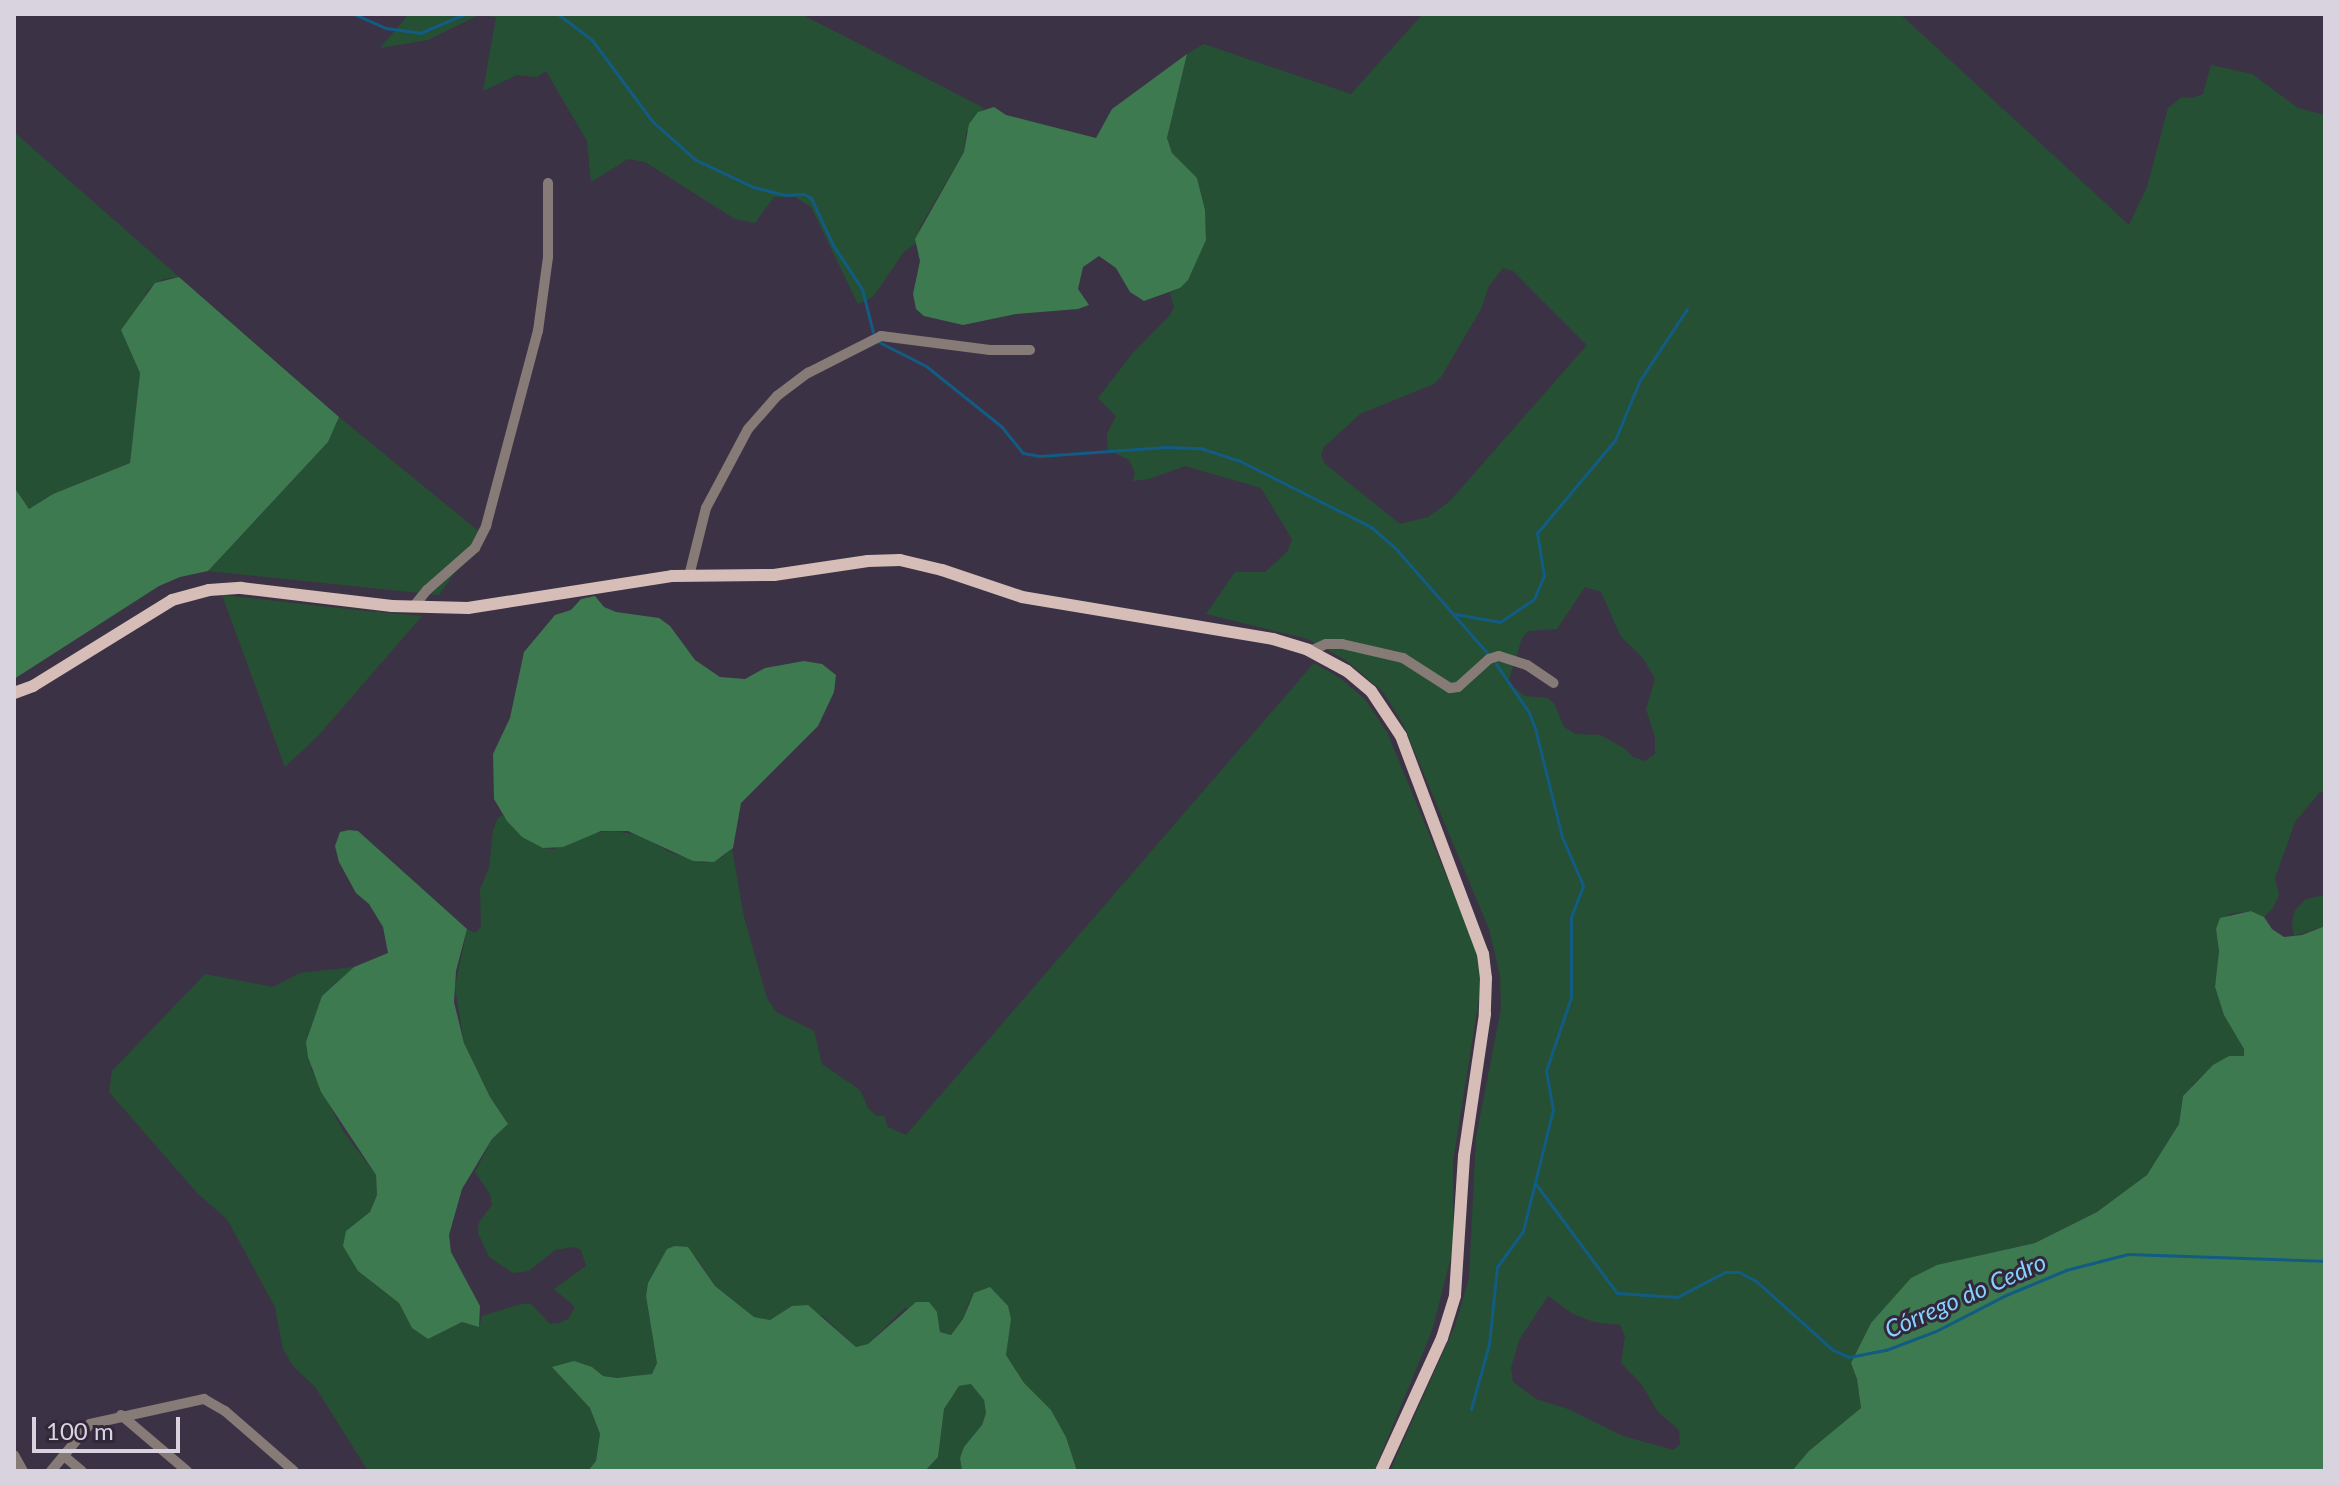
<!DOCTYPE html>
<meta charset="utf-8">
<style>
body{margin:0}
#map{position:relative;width:2339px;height:1485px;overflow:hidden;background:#3c3245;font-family:Lato,sans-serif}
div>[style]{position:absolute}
.green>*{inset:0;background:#265033}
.forest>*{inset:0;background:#3d7a50}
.stream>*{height:3px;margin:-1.5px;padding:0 1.5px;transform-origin:1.5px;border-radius:1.5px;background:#125b83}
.minor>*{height:10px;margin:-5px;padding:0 5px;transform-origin:5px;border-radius:5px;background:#867b77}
.major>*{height:12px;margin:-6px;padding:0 6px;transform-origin:6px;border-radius:6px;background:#d6bdb7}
span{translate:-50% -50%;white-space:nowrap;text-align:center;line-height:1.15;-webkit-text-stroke:6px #31283a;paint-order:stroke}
.water-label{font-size:24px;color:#88d0ff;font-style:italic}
.frame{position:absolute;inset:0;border:16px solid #d9d3df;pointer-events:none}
.scale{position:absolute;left:32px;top:1417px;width:148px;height:36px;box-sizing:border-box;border:4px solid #d9d3df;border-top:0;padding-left:10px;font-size:24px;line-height:28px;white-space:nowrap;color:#d9d3df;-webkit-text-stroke:6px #31283a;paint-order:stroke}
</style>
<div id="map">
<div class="green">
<div style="clip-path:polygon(409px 14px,801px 14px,984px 108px,966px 133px,964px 152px,920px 227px,916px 243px,903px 253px,873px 297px,858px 304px,811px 207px,795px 197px,774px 197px,755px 223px,735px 219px,645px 162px,628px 159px,591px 182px,587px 141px,546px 71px,537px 77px,517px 75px,483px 91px,496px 17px,479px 15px,428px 40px,380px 48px)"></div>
<div style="clip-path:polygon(evenodd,1423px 14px,1900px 14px,2129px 225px,2147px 187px,2168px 108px,2182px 97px,2193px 98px,2203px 94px,2211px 65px,2252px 74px,2298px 108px,2325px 115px,2325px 793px,2320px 792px,2295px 822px,2275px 878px,2279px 895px,2273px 908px,2264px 917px,2251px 911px,2229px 914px,2216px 929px,2219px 951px,2215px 988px,2225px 1015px,2244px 1049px,2244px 1056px,2229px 1056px,2197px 1080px,2183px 1096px,2179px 1124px,2147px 1176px,2097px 1212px,2035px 1243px,1977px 1256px,1871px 1323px,1851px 1363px,1857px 1379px,1861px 1408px,1810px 1451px,1792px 1471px,1390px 1471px,1455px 1326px,1469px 1278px,1476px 1137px,1501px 1009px,1500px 975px,1489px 929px,1403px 724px,1383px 692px,1347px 661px,1308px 639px,1206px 614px,1235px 572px,1265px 572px,1287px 552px,1292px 539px,1261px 488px,1185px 466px,1149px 479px,1133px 481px,1135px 473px,1129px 460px,1108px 450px,1107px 434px,1116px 416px,1098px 398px,1132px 354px,1170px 315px,1174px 307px,1170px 293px,1180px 288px,1206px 240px,1205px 210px,1197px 178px,1172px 153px,1167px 138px,1187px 54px,1204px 44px,1351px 94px,1423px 14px,1503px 268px,1513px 271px,1587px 345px,1449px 502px,1428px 517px,1400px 524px,1325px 464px,1321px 455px,1324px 447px,1360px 414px,1434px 384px,1441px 377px,1481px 309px,1489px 286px,1503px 268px,1423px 14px,1585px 587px,1601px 592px,1621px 637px,1643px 658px,1655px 679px,1646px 709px,1655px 737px,1655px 754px,1645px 761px,1633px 757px,1624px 748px,1600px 735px,1575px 734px,1564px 727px,1554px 703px,1547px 698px,1525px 696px,1508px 683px,1522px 638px,1528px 631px,1557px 629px,1585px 587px,1423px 14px,1548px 1296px,1573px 1314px,1594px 1322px,1620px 1325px,1625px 1336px,1621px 1363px,1640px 1382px,1658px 1412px,1679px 1430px,1680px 1444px,1673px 1450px,1623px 1436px,1568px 1409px,1536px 1399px,1513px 1382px,1511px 1368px,1519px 1340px,1548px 1296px)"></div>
<div style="clip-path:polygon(14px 132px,179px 277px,163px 279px,148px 290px,133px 318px,121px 330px,140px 373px,130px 463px,53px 494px,29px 509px,14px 487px)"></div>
<div style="clip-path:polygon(339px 417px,482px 534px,439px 595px,208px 571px,328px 442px)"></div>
<div style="clip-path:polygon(222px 595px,356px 610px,422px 616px,318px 736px,285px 767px)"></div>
<div style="clip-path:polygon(1314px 663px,1340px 678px,1365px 699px,1387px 732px,1476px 948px,1482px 980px,1453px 1161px,1453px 1249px,1432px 1331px,1374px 1471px,1077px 1471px,1066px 1437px,1051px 1410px,1024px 1383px,1006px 1355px,1010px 1319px,969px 1301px,963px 1319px,951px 1335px,940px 1332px,937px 1312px,905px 1308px,868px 1344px,856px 1347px,823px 1316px,792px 1306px,770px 1320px,754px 1317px,715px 1286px,696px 1257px,661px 1260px,648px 1283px,646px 1296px,657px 1363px,652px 1374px,630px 1379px,603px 1376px,592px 1367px,553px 1367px,590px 1408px,600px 1434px,596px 1461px,588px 1471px,368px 1471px,316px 1388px,293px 1366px,283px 1349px,275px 1307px,227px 1219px,198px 1194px,109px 1092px,112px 1071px,205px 974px,273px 987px,300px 973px,354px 967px,322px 996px,311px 1069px,343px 1131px,376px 1175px,377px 1195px,370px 1212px,346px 1232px,358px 1271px,399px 1303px,412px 1328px,428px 1339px,462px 1322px,479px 1327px,482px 1316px,521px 1304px,531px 1304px,550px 1324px,559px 1323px,568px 1319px,575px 1307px,554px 1289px,586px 1266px,581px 1250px,574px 1247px,555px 1250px,529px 1271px,513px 1273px,489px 1257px,478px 1233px,479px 1222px,492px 1205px,490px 1194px,475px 1172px,492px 1139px,508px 1124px,490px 1097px,464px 1043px,455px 987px,467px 929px,475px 933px,481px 927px,480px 889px,489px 868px,493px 830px,498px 818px,502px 815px,543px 848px,553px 849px,588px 834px,613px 831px,640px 835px,669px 852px,704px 863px,721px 858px,732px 849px,744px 917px,767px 998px,776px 1012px,814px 1031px,822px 1064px,860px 1090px,868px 1108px,877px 1116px,884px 1116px,888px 1127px,906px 1135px)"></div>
<div style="clip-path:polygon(2325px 895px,2325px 926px,2294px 936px,2292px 922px,2295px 910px,2306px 899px)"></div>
<div style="clip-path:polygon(972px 1384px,984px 1400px,986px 1413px,982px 1425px,964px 1448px,960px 1458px,962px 1471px,925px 1471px,938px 1457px,944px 1409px,959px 1386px)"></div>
</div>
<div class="forest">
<div style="clip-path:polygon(1187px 54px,1167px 138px,1172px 153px,1197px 178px,1205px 210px,1206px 240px,1188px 280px,1180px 288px,1144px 301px,1130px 292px,1116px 268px,1099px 256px,1083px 267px,1078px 289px,1089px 305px,1078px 309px,1016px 314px,963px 325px,924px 316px,916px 309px,913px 294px,920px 261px,915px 239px,964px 152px,969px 124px,978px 112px,994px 107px,1006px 115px,1096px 138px,1112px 109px)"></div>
<div style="clip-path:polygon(179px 277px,339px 417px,328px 442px,208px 571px,180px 577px,159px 586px,14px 679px,14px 487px,29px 509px,53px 494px,130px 463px,140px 373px,121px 330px,155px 283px)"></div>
<div style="clip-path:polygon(595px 596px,604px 607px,616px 612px,659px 618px,670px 626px,695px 660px,720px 677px,745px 679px,765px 668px,804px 661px,822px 664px,836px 675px,834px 692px,818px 726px,741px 803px,733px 848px,714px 862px,693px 861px,628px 831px,601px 831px,563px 847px,543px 848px,522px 837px,507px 821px,494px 799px,493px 754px,510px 718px,524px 652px,555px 615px,571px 610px,581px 599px)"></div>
<div style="clip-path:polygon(349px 830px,358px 831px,467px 929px,456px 971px,454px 1002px,464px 1043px,490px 1097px,508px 1124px,492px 1139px,462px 1189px,449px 1235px,451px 1252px,480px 1306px,479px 1327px,462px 1322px,428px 1339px,412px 1328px,399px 1303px,358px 1271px,343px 1246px,346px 1231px,370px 1212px,377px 1195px,376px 1175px,321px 1092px,308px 1057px,306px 1042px,322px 996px,354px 967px,388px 953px,383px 927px,369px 904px,356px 893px,339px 862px,335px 846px,340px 832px)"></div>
<div style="clip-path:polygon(2251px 911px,2264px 917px,2272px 929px,2284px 937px,2302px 935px,2325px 926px,2325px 1471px,1792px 1471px,1809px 1451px,1861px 1408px,1857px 1379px,1851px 1363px,1871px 1323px,1911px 1278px,1937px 1265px,2035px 1243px,2097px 1212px,2147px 1175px,2179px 1124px,2183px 1096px,2213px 1065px,2229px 1056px,2244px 1056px,2244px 1049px,2224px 1015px,2215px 987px,2219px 951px,2216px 929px,2220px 918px)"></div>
<div style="clip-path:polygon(675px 1246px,688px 1247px,715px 1286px,754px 1317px,770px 1320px,792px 1306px,808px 1305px,856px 1347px,868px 1344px,916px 1302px,929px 1302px,937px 1312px,940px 1332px,951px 1335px,963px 1319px,974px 1293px,990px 1287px,1008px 1306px,1011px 1319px,1006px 1355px,1024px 1383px,1051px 1410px,1066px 1437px,1077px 1471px,962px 1471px,960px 1458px,964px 1447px,982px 1425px,986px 1413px,984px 1400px,971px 1384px,959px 1386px,944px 1409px,938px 1457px,925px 1471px,588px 1471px,596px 1461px,600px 1434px,590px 1408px,552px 1367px,574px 1361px,592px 1367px,603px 1376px,617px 1378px,652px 1374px,657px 1363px,646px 1296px,648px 1283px,667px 1249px)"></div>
</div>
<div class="stream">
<div style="left:354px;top:14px;width:35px;rotate:24deg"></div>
<div style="left:386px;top:28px;width:34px;rotate:8deg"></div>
<div style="left:420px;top:33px;width:49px;rotate:-22.9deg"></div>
<div style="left:558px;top:14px;width:43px;rotate:37.4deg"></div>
<div style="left:592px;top:40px;width:102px;rotate:53.4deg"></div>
<div style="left:653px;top:122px;width:57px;rotate:41.5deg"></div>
<div style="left:696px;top:160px;width:63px;rotate:25.3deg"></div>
<div style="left:753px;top:187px;width:32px;rotate:14deg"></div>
<div style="left:784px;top:195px;width:20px;rotate:-3deg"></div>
<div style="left:804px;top:194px;width:8px;rotate:30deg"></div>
<div style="left:811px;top:198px;width:52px;rotate:64.9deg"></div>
<div style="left:833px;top:245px;width:53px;rotate:56.6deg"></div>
<div style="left:862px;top:289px;width:44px;rotate:75.7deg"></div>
<div style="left:877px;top:341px;width:55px;rotate:27deg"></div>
<div style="left:926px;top:366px;width:96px;rotate:38.7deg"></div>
<div style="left:1001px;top:426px;width:35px;rotate:51deg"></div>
<div style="left:1023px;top:453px;width:17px;rotate:10deg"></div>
<div style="left:1040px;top:456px;width:126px;rotate:-4.1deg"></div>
<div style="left:1166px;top:447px;width:34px;rotate:2deg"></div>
<div style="left:1200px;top:448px;width:40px;rotate:18deg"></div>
<div style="left:1238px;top:460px;width:149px;rotate:26.7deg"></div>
<div style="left:1371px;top:527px;width:35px;rotate:41deg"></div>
<div style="left:1397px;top:550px;width:138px;rotate:48.8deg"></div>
<div style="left:1455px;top:614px;width:46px;rotate:10.1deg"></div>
<div style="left:1500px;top:622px;width:41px;rotate:-34.1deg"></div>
<div style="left:1534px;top:599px;width:25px;rotate:-67deg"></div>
<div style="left:1544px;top:576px;width:44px;rotate:-99.2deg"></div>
<div style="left:1537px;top:533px;width:121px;rotate:-50deg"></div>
<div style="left:1615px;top:440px;width:65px;rotate:-67.4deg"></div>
<div style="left:1640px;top:380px;width:85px;rotate:-56.5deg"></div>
<div style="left:1535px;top:1183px;width:137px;rotate:53.3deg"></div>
<div style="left:1617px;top:1293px;width:60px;rotate:3.8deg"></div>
<div style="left:1677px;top:1297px;width:54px;rotate:-27.5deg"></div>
<div style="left:1725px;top:1272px;width:14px"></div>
<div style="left:1739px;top:1272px;width:19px;rotate:28deg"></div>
<div style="left:1756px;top:1281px;width:103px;rotate:41.9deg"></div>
<div style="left:1833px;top:1350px;width:17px;rotate:24deg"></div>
<div style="left:1849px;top:1357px;width:38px;rotate:-11deg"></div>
<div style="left:1886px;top:1350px;width:53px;rotate:-20.8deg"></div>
<div style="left:1936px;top:1331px;width:79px;rotate:-27.2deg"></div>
<div style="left:2006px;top:1295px;width:65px;rotate:-22.6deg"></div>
<div style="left:2066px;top:1270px;width:64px;rotate:-14.5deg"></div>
<div style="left:2128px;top:1254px;width:197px;rotate:2deg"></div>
<div style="left:1471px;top:1409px;width:67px;rotate:-74.5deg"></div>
<div style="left:1489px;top:1344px;width:77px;rotate:-84.1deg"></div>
<div style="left:1497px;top:1267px;width:44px;rotate:-54.2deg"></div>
<div style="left:1523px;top:1231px;width:125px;rotate:-76.1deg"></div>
<div style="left:1553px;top:1110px;width:40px;rotate:-100deg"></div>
<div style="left:1546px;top:1071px;width:78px;rotate:-71.3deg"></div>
<div style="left:1571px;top:997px;width:80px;rotate:-90deg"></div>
<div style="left:1571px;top:917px;width:34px;rotate:-69deg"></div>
<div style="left:1583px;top:885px;width:52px;rotate:-113.6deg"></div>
<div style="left:1562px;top:837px;width:112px;rotate:-103.9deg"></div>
<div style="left:1535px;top:728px;width:18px;rotate:-112deg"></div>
<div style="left:1528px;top:711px;width:57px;rotate:-124.2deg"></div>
</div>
<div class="minor">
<div style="left:689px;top:576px;width:70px;rotate:-76deg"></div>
<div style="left:706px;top:508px;width:89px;rotate:-62deg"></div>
<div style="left:748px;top:429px;width:44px;rotate:-48.7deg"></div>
<div style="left:777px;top:396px;width:39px;rotate:-37deg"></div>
<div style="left:808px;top:373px;width:82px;rotate:-26.9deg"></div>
<div style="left:881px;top:336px;width:110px;rotate:7.3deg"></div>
<div style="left:990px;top:350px;width:40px"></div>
<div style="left:414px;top:606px;width:21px;rotate:-51deg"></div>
<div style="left:427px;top:590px;width:64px;rotate:-41.2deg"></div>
<div style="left:475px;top:548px;width:25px;rotate:-63deg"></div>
<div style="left:486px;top:526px;width:202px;rotate:-75.1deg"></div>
<div style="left:538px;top:331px;width:75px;rotate:-82.3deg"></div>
<div style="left:548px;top:257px;width:74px;rotate:-90deg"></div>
<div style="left:1310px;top:651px;width:17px;rotate:-24deg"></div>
<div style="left:1326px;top:644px;width:16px"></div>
<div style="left:1342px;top:644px;width:63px;rotate:12.9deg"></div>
<div style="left:1403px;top:658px;width:56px;rotate:32.6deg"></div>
<div style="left:1450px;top:688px;width:8px;rotate:-7deg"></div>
<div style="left:1458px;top:687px;width:42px;rotate:-42.1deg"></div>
<div style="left:1489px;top:659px;width:10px;rotate:-17deg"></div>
<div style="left:1499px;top:656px;width:29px;rotate:18deg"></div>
<div style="left:1527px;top:665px;width:32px;rotate:34deg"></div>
<div style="left:121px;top:1415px;width:87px;rotate:40.3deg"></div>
<div style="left:14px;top:1455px;width:18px;rotate:61deg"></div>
<div style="left:64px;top:1456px;width:23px;rotate:40deg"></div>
<div style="left:51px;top:1471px;width:61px;rotate:-50.3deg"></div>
<div style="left:90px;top:1424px;width:117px;rotate:-12.4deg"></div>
<div style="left:204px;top:1399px;width:24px;rotate:30deg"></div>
<div style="left:225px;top:1411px;width:91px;rotate:41deg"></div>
</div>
<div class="major">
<div style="left:14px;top:693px;width:20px;rotate:-20deg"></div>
<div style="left:33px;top:686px;width:163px;rotate:-31.7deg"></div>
<div style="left:172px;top:600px;width:38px;rotate:-15deg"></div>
<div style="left:209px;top:590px;width:32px;rotate:-4deg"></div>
<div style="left:241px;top:588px;width:152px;rotate:6.8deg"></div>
<div style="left:392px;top:606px;width:76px;rotate:1.5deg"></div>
<div style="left:468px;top:608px;width:206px;rotate:-8.9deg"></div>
<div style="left:672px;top:576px;width:102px;rotate:-0.6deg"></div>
<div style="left:774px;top:575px;width:95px;rotate:-8.5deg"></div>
<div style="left:868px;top:561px;width:32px;rotate:-2deg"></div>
<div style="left:900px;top:560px;width:43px;rotate:13.4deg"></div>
<div style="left:942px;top:570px;width:84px;rotate:18.6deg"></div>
<div style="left:1022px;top:597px;width:254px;rotate:9.5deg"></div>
<div style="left:1273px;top:639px;width:37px;rotate:17deg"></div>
<div style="left:1308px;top:650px;width:44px;rotate:28.3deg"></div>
<div style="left:1347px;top:671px;width:31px;rotate:40deg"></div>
<div style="left:1371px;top:691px;width:54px;rotate:56.3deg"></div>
<div style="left:1401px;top:736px;width:233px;rotate:69.4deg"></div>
<div style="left:1483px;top:954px;width:24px;rotate:83deg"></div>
<div style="left:1486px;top:978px;width:36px;rotate:92deg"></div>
<div style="left:1485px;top:1014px;width:144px;rotate:98.4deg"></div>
<div style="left:1464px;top:1156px;width:140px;rotate:93.7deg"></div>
<div style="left:1455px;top:1296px;width:44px;rotate:107.2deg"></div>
<div style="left:1442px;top:1338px;width:146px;rotate:114.6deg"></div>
</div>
<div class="water-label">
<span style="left:1965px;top:1295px;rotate:-24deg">Córrego do Cedro</span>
</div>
<div class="frame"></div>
<div class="scale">100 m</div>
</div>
